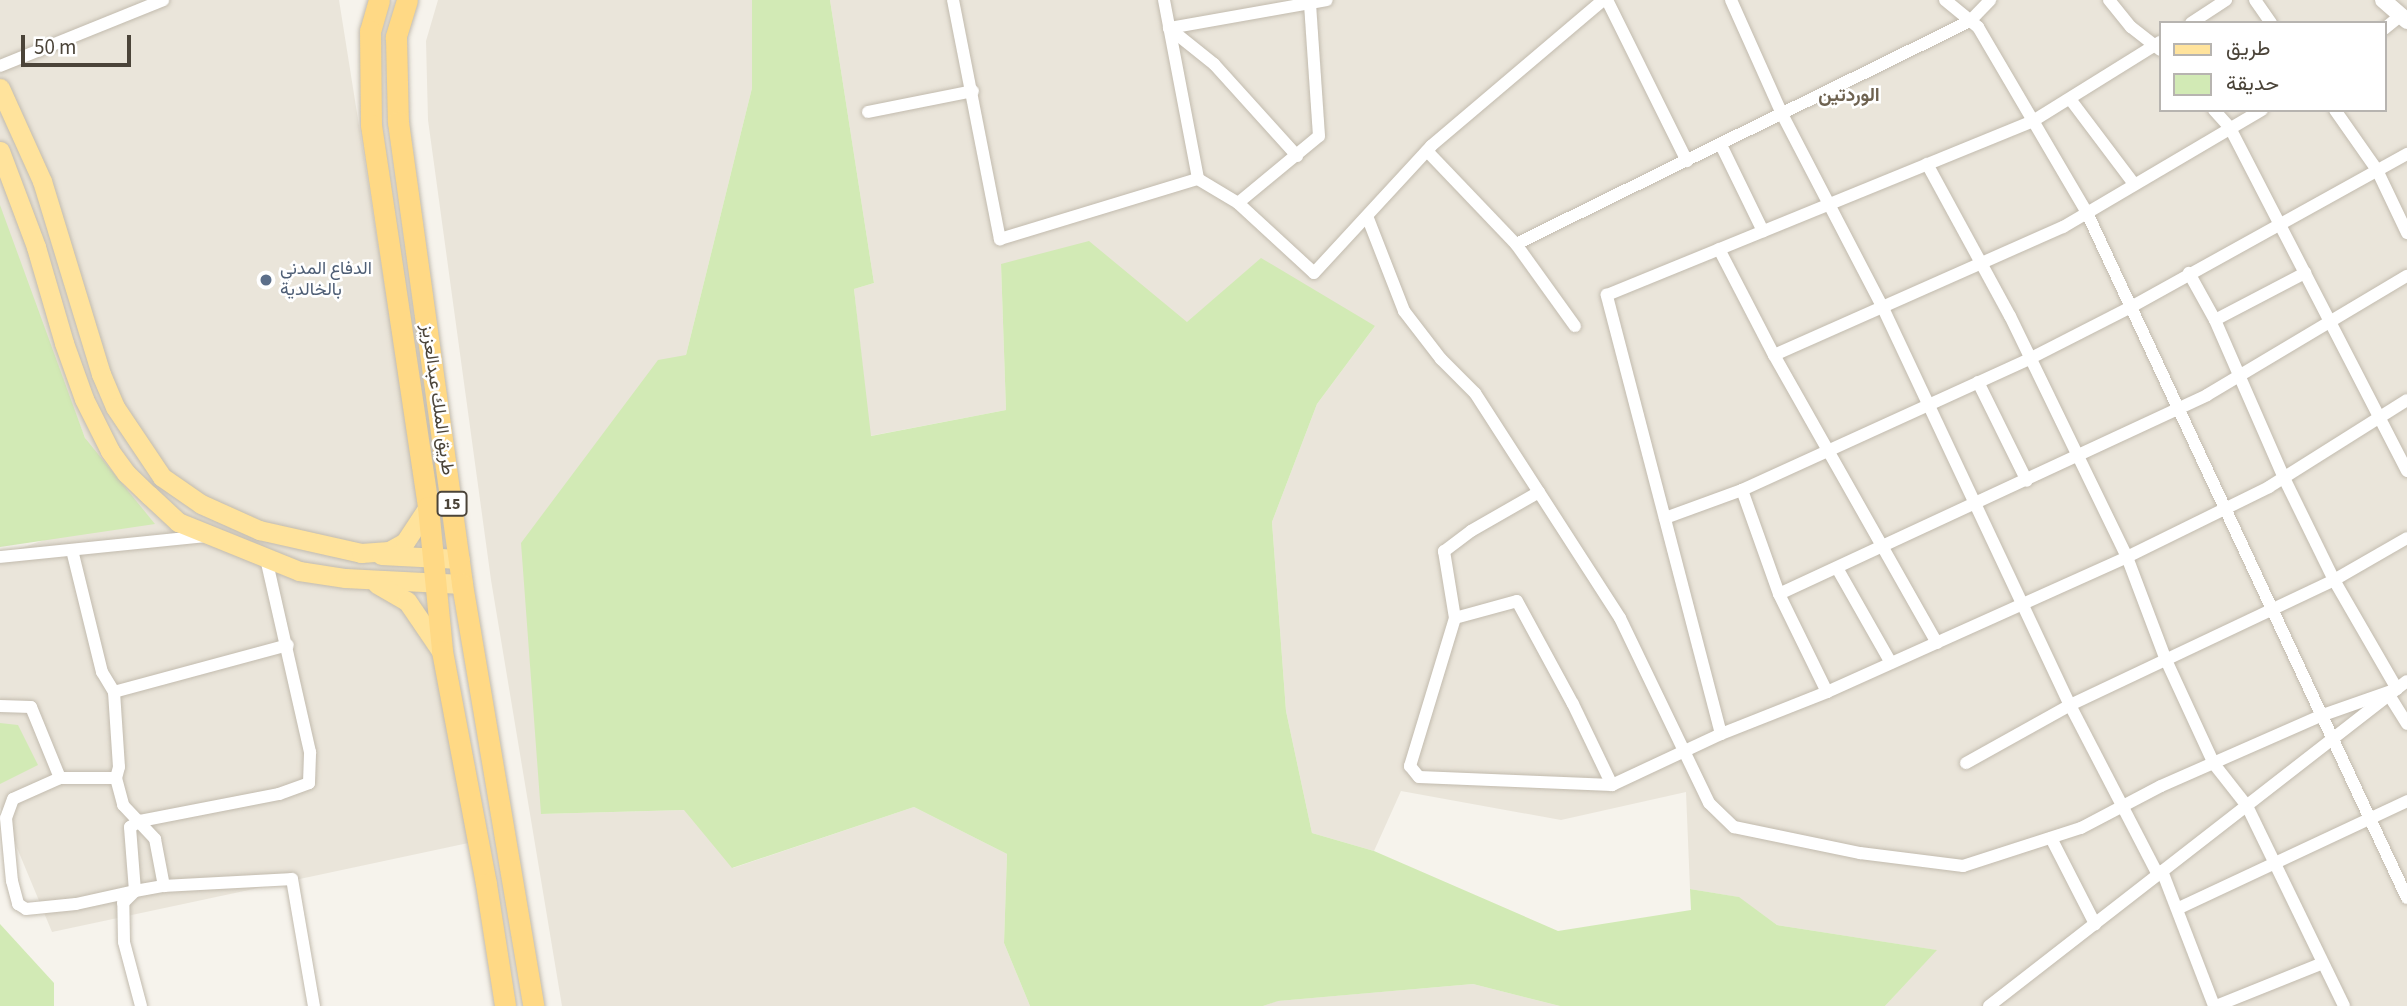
<!DOCTYPE html>
<meta charset="utf-8">
<style>
body{margin:0}
#map{position:relative;width:2407px;height:1006px;overflow:hidden;background:#f6f3ec;font-family:"Source Sans 3",Vazirmatn,sans-serif}
div>[style]{position:absolute}
.residential>*{inset:0;background:#eae5da}
.green>*{inset:0;background:#d2eab5}
.roads{filter:drop-shadow(0 0 2px #c2bbae) drop-shadow(0 0 2px #c2bbae)}
.minor>*{height:12px;margin:-6px;padding:0 6px;transform-origin:6px;border-radius:6px;background:#fff}
.tertiary>*{height:16px;margin:-8px;padding:0 8px;transform-origin:8px;border-radius:8px;background:#fff}
.primary>*{height:19px;margin:-9.5px;padding:0 9.5px;transform-origin:9.5px;border-radius:9.5px;background:#ffe39c}
.trunk>*{height:21px;margin:-10.5px;padding:0 10.5px;transform-origin:10.5px;border-radius:10.5px;background:#ffd985}
.dots>*{width:19px;height:19px;translate:-50% -50%;box-sizing:border-box;border:4px solid #fff;border-radius:50%}
span{translate:-50% -50%;white-space:nowrap;text-align:center;line-height:1.15;-webkit-text-stroke:5px #fff;paint-order:stroke}
.shield-label span{padding:2px 5px;background:#fff;border:2px solid;border-radius:5px;-webkit-text-stroke-width:0}
.shield-label{font-size:16px;color:#4b4439;font-weight:700}
.service-label{font-size:18px;color:#4e5e75}
.left{translate:0 -50%;text-align:left}
.street-label{font-size:18px;color:#4b4439}
.neighbourhood-label{font-size:19px;color:#6e6250;font-weight:700}
.legend{position:absolute;left:2159px;top:21px;width:228px;height:91px;box-sizing:border-box;background:#fff;border:2px solid #b7b4b0;margin:0;padding:9px 12px;list-style:none;font-size:21px;color:#4b4439}
.legend li{display:flex;align-items:center;gap:14px;height:35px}
.legend b{width:35px;border:2px solid #b7b4b0}
.scale{position:absolute;left:21px;top:35px;width:110px;height:32px;box-sizing:border-box;border:4px solid #4b4439;border-top:0;padding-left:9px;font-size:21px;line-height:24px;white-space:nowrap;color:#4b4439;-webkit-text-stroke:5px #fff;paint-order:stroke}
</style>
<div id="map">
<div class="residential">
<div style="clip-path:polygon(0 0,339px 0,473px 842px,52px 932px,0 807px,0 555px,115px 516px,0 217px)"></div>
<div style="clip-path:polygon(438px 0,752px 0,752px 88px,686px 355px,541px 814px,685px 810px,733px 868px,914px 807px,1007px 854px,1004px 943px,1030px 1006px,562px 1006px,491px 580px,428px 120px,426px 41px)"></div>
<div style="clip-path:polygon(evenodd,830px 0,2407px 0,2407px 1006px,1885px 1006px,1936px 950px,1777px 925px,1738px 897px,1690px 889px,1686px 792px,1561px 820px,1401px 791px,1374px 851px,1312px 833px,1286px 711px,1272px 522px,1317px 404px,1375px 326px,1187px 322px,1001px 264px,1006px 410px,870px 436px,854px 289px,874px 283px,830px 0,2160px 23px,2384px 23px,2384px 110px,2160px 110px,2160px 23px)"></div>
<div style="clip-path:polygon(1473px 984px,1560px 1006px,1263px 1006px,1277px 1001px)"></div>
</div>
<div class="green">
<div style="clip-path:polygon(752px 0,830px 0,874px 283px,854px 289px,871px 436px,1006px 410px,1001px 264px,1089px 241px,1187px 322px,1261px 258px,1375px 326px,1317px 404px,1272px 522px,1286px 711px,1312px 833px,1374px 851px,1558px 931px,1691px 910px,1690px 889px,1739px 897px,1777px 925px,1937px 950px,1885px 1006px,1560px 1006px,1473px 984px,1278px 1001px,1263px 1006px,1030px 1006px,1004px 943px,1007px 854px,914px 807px,732px 868px,684px 810px,541px 814px,521px 543px,658px 360px,686px 355px,752px 88px)"></div>
<div style="clip-path:polygon(0 205px,85px 438px,155px 524px,0 547px)"></div>
<div style="clip-path:polygon(0 723px,18px 725px,38px 765px,0 784px)"></div>
<div style="clip-path:polygon(0 924px,54px 983px,54px 1006px,0 1006px)"></div>
</div>
<div class="roads">
<div class="minor">
<div style="left:953px;top:0;width:244px;rotate:78.9deg"></div>
<div style="left:1000px;top:239px;width:207px;rotate:-16.9deg"></div>
<div style="left:1164px;top:0;width:182px;rotate:79.2deg"></div>
<div style="left:1198px;top:179px;width:47px;rotate:31deg"></div>
<div style="left:1238px;top:203px;width:103px;rotate:42.6deg"></div>
<div style="left:1314px;top:273px;width:173px;rotate:-47.3deg"></div>
<div style="left:1431px;top:146px;width:226px;rotate:-40.3deg"></div>
<div style="left:1607px;top:0;width:180px;rotate:63.6deg"></div>
<div style="left:1731px;top:0;width:125px;rotate:65.9deg"></div>
<div style="left:1782px;top:114px;width:219px;rotate:62.5deg"></div>
<div style="left:1883px;top:308px;width:439px;rotate:64.8deg"></div>
<div style="left:2070px;top:705px;width:191px;rotate:62.6deg"></div>
<div style="left:1945px;top:0;width:43px;rotate:39.3deg"></div>
<div style="left:1978px;top:27px;width:216px;rotate:59.6deg"></div>
<div style="left:2087px;top:213px;width:756px;rotate:64.96deg"></div>
<div style="left:2109px;top:0;width:35px;rotate:51deg"></div>
<div style="left:2131px;top:27px;width:37px;rotate:38deg"></div>
<div style="left:2255px;top:0;width:28px;rotate:55deg"></div>
<div style="left:2191px;top:23px;width:42px;rotate:-33.3deg"></div>
<div style="left:1169px;top:28px;width:58px;rotate:38.7deg"></div>
<div style="left:1214px;top:64px;width:124px;rotate:47.9deg"></div>
<div style="left:1169px;top:28px;width:160px;rotate:-10deg"></div>
<div style="left:2384px;top:29px;width:21px;rotate:-39deg"></div>
<div style="left:0;top:66px;width:176px;rotate:-22deg"></div>
<div style="left:2070px;top:99px;width:106px;rotate:53deg"></div>
<div style="left:2214px;top:110px;width:24px;rotate:48deg"></div>
<div style="left:2230px;top:128px;width:386px;rotate:62.7deg"></div>
<div style="left:2335px;top:110px;width:73px;rotate:55deg"></div>
<div style="left:2377px;top:170px;width:70px;rotate:64.5deg"></div>
<div style="left:868px;top:112px;width:107px;rotate:-11.3deg"></div>
<div style="left:1721px;top:145px;width:96px;rotate:64deg"></div>
<div style="left:1427px;top:151px;width:129px;rotate:46.3deg"></div>
<div style="left:1516px;top:244px;width:101px;rotate:54.3deg"></div>
<div style="left:1927px;top:164px;width:173px;rotate:61.4deg"></div>
<div style="left:2010px;top:316px;width:268px;rotate:64.1deg"></div>
<div style="left:2127px;top:557px;width:110px;rotate:69.3deg"></div>
<div style="left:2166px;top:660px;width:115px;rotate:65.2deg"></div>
<div style="left:2214px;top:764px;width:53px;rotate:51.8deg"></div>
<div style="left:2247px;top:806px;width:222px;rotate:64.1deg"></div>
<div style="left:1238px;top:203px;width:105px;rotate:-39.6deg"></div>
<div style="left:1319px;top:136px;width:131px;rotate:-93.9deg"></div>
<div style="left:1367px;top:216px;width:102px;rotate:68.7deg"></div>
<div style="left:1404px;top:311px;width:61px;rotate:52.4deg"></div>
<div style="left:1441px;top:359px;width:48px;rotate:45deg"></div>
<div style="left:1475px;top:393px;width:268px;rotate:57.2deg"></div>
<div style="left:1620px;top:618px;width:205px;rotate:64.3deg"></div>
<div style="left:1709px;top:803px;width:35px;rotate:44deg"></div>
<div style="left:1734px;top:827px;width:129px;rotate:11.7deg"></div>
<div style="left:1860px;top:853px;width:104px;rotate:7.2deg"></div>
<div style="left:1963px;top:866px;width:124px;rotate:-17.9deg"></div>
<div style="left:2081px;top:828px;width:90px;rotate:-27.7deg"></div>
<div style="left:2161px;top:786px;width:177px;rotate:-23.7deg"></div>
<div style="left:2323px;top:715px;width:78px;rotate:-19.4deg"></div>
<div style="left:2397px;top:689px;width:126px;rotate:-120deg"></div>
<div style="left:2334px;top:580px;width:114px;rotate:-116.1deg"></div>
<div style="left:2284px;top:478px;width:172px;rotate:-113.6deg"></div>
<div style="left:2215px;top:320px;width:54px;rotate:-119deg"></div>
<div style="left:1516px;top:244px;width:506px;rotate:-26.16deg"></div>
<div style="left:1970px;top:21px;width:29px;rotate:-46deg"></div>
<div style="left:1719px;top:249px;width:119px;rotate:62.6deg"></div>
<div style="left:1774px;top:355px;width:331px;rotate:60.5deg"></div>
<div style="left:2215px;top:320px;width:102px;rotate:-27.6deg"></div>
<div style="left:1774px;top:355px;width:316px;rotate:-23.9deg"></div>
<div style="left:2063px;top:227px;width:231px;rotate:-30.5deg"></div>
<div style="left:1978px;top:382px;width:110px;rotate:63.7deg"></div>
<div style="left:1742px;top:490px;width:110px;rotate:70.4deg"></div>
<div style="left:1539px;top:492px;width:78px;rotate:150.2deg"></div>
<div style="left:1471px;top:531px;width:34px;rotate:143deg"></div>
<div style="left:1444px;top:551px;width:68px;rotate:80.7deg"></div>
<div style="left:1455px;top:618px;width:155px;rotate:106.9deg"></div>
<div style="left:1410px;top:766px;width:14px;rotate:51deg"></div>
<div style="left:1419px;top:777px;width:193px;rotate:2.4deg"></div>
<div style="left:1612px;top:785px;width:120px;rotate:-25.1deg"></div>
<div style="left:1721px;top:734px;width:114px;rotate:-21.6deg"></div>
<div style="left:1827px;top:692px;width:329px;rotate:-24.2deg"></div>
<div style="left:2127px;top:557px;width:158px;rotate:-26.2deg"></div>
<div style="left:2269px;top:487px;width:163px;rotate:-32.2deg"></div>
<div style="left:1665px;top:518px;width:82px;rotate:-20deg"></div>
<div style="left:1742px;top:490px;width:318px;rotate:-24.5deg"></div>
<div style="left:2031px;top:358px;width:112px;rotate:-27deg"></div>
<div style="left:2131px;top:307px;width:316px;rotate:-29deg"></div>
<div style="left:72px;top:550px;width:126px;rotate:76.2deg"></div>
<div style="left:102px;top:672px;width:23px;rotate:59deg"></div>
<div style="left:114px;top:692px;width:75px;rotate:86.2deg"></div>
<div style="left:119px;top:767px;width:11px;rotate:105deg"></div>
<div style="left:116px;top:778px;width:28px;rotate:75deg"></div>
<div style="left:123px;top:805px;width:47px;rotate:46.7deg"></div>
<div style="left:155px;top:839px;width:48px;rotate:79.2deg"></div>
<div style="left:0;top:557px;width:206px;rotate:-5.8deg"></div>
<div style="left:1837px;top:568px;width:109px;rotate:60.4deg"></div>
<div style="left:1455px;top:618px;width:64px;rotate:-15.3deg"></div>
<div style="left:1517px;top:601px;width:117px;rotate:61.5deg"></div>
<div style="left:1573px;top:704px;width:90px;rotate:64.3deg"></div>
<div style="left:114px;top:692px;width:180px;rotate:-15.1deg"></div>
<div style="left:1827px;top:692px;width:109px;rotate:-116.1deg"></div>
<div style="left:1779px;top:594px;width:472px;rotate:-24.9deg"></div>
<div style="left:2207px;top:395px;width:233px;rotate:-30.8deg"></div>
<div style="left:2389px;top:695px;width:34px;rotate:58deg"></div>
<div style="left:0;top:706px;width:31px;rotate:2deg"></div>
<div style="left:31px;top:707px;width:77px;rotate:67.8deg"></div>
<div style="left:60px;top:778px;width:56px"></div>
<div style="left:1721px;top:734px;width:454px;rotate:-104.6deg"></div>
<div style="left:1607px;top:295px;width:460px;rotate:-22.2deg"></div>
<div style="left:2033px;top:121px;width:150px;rotate:-31.9deg"></div>
<div style="left:1966px;top:763px;width:119px;rotate:-29.1deg"></div>
<div style="left:2070px;top:705px;width:292px;rotate:-25.3deg"></div>
<div style="left:2334px;top:580px;width:84px;rotate:-29.9deg"></div>
<div style="left:60px;top:778px;width:51px;rotate:155.9deg"></div>
<div style="left:13px;top:799px;width:20px;rotate:110deg"></div>
<div style="left:6px;top:818px;width:63px;rotate:84.6deg"></div>
<div style="left:12px;top:881px;width:24px;rotate:75deg"></div>
<div style="left:18px;top:904px;width:9px;rotate:32deg"></div>
<div style="left:26px;top:909px;width:50px;rotate:-5.7deg"></div>
<div style="left:76px;top:904px;width:60px;rotate:-12.4deg"></div>
<div style="left:135px;top:891px;width:64px;rotate:-94.5deg"></div>
<div style="left:130px;top:827px;width:12px;rotate:-31deg"></div>
<div style="left:140px;top:821px;width:142px;rotate:-11deg"></div>
<div style="left:279px;top:794px;width:32px;rotate:-20deg"></div>
<div style="left:309px;top:783px;width:31px;rotate:-88deg"></div>
<div style="left:310px;top:752px;width:199px;rotate:-102.8deg"></div>
<div style="left:2051px;top:838px;width:97px;rotate:62.9deg"></div>
<div style="left:2162px;top:871px;width:145px;rotate:68.9deg"></div>
<div style="left:2179px;top:908px;width:252px;rotate:-25.1deg"></div>
<div style="left:141px;top:1006px;width:66px;rotate:-104.9deg"></div>
<div style="left:124px;top:942px;width:39px;rotate:-91deg"></div>
<div style="left:123px;top:903px;width:17px;rotate:-45deg"></div>
<div style="left:135px;top:891px;width:29px;rotate:-10deg"></div>
<div style="left:164px;top:886px;width:128px;rotate:-3.1deg"></div>
<div style="left:292px;top:879px;width:129px;rotate:80.2deg"></div>
<div style="left:1989px;top:1006px;width:529px;rotate:-37.87deg"></div>
<div style="left:2216px;top:1006px;width:115px;rotate:-21.9deg"></div>
</div>
<div class="tertiary">
<div style="left:2383px;top:0;width:32px;rotate:41deg"></div>
</div>
<div class="primary">
<div style="left:0;top:88px;width:102px;rotate:65.7deg"></div>
<div style="left:42px;top:181px;width:202px;rotate:73deg"></div>
<div style="left:101px;top:374px;width:36px;rotate:67deg"></div>
<div style="left:115px;top:407px;width:84px;rotate:56.1deg"></div>
<div style="left:162px;top:477px;width:47px;rotate:34.7deg"></div>
<div style="left:201px;top:504px;width:64px;rotate:24.1deg"></div>
<div style="left:259px;top:530px;width:105px;rotate:12.7deg"></div>
<div style="left:361px;top:553px;width:28px;rotate:-4deg"></div>
<div style="left:389px;top:551px;width:18px;rotate:-29deg"></div>
<div style="left:405px;top:542px;width:42px;rotate:-56.7deg"></div>
<div style="left:0;top:151px;width:103px;rotate:69.4deg"></div>
<div style="left:36px;top:247px;width:100px;rotate:73.7deg"></div>
<div style="left:64px;top:343px;width:59px;rotate:70.3deg"></div>
<div style="left:84px;top:399px;width:58px;rotate:63.4deg"></div>
<div style="left:110px;top:451px;width:27px;rotate:54deg"></div>
<div style="left:126px;top:473px;width:32px;rotate:44deg"></div>
<div style="left:149px;top:495px;width:40px;rotate:43deg"></div>
<div style="left:178px;top:522px;width:131px;rotate:22deg"></div>
<div style="left:299px;top:571px;width:47px;rotate:8.7deg"></div>
<div style="left:345px;top:578px;width:117px;rotate:2.9deg"></div>
<div style="left:381px;top:555px;width:79px;rotate:2.9deg"></div>
<div style="left:377px;top:584px;width:34px;rotate:30deg"></div>
<div style="left:407px;top:601px;width:60px;rotate:55.8deg"></div>
</div>
<div class="trunk">
<div style="left:379px;top:0;width:32px;rotate:106deg"></div>
<div style="left:370px;top:31px;width:94px;rotate:89.4deg"></div>
<div style="left:371px;top:125px;width:386px;rotate:81.5deg"></div>
<div style="left:428px;top:507px;width:145px;rotate:84.4deg"></div>
<div style="left:442px;top:651px;width:237px;rotate:79.3deg"></div>
<div style="left:486px;top:884px;width:123px;rotate:81.1deg"></div>
<div style="left:407px;top:0;width:39px;rotate:107deg"></div>
<div style="left:396px;top:37px;width:85px;rotate:88.7deg"></div>
<div style="left:398px;top:122px;width:466px;rotate:82.1deg"></div>
<div style="left:462px;top:584px;width:428px;rotate:80.4deg"></div>
</div>
</div>
<div class="dots">
<div style="left:266px;top:280px;background:#5c6f8a"></div>
</div>
<div class="shield-label">
<span style="left:452px;top:504px">15</span>
</div>
<div class="service-label">
<span class="left" style="left:280px;top:280px">الدفاع المدني<br>بالخالدية</span>
</div>
<div class="street-label">
<span style="left:437px;top:400px;rotate:82deg">طريق الملك عبدالعزيز</span>
</div>
<div class="neighbourhood-label">
<span style="left:1849px;top:96px">الوردتين</span>
</div>
<ul class="legend">
<li><b style="height:9px;background:#ffe39c"></b>طريق</li>
<li><b style="height:19px;background:#d2eab5"></b>حديقة</li>
</ul>
<div class="scale">50 m</div>
</div>
